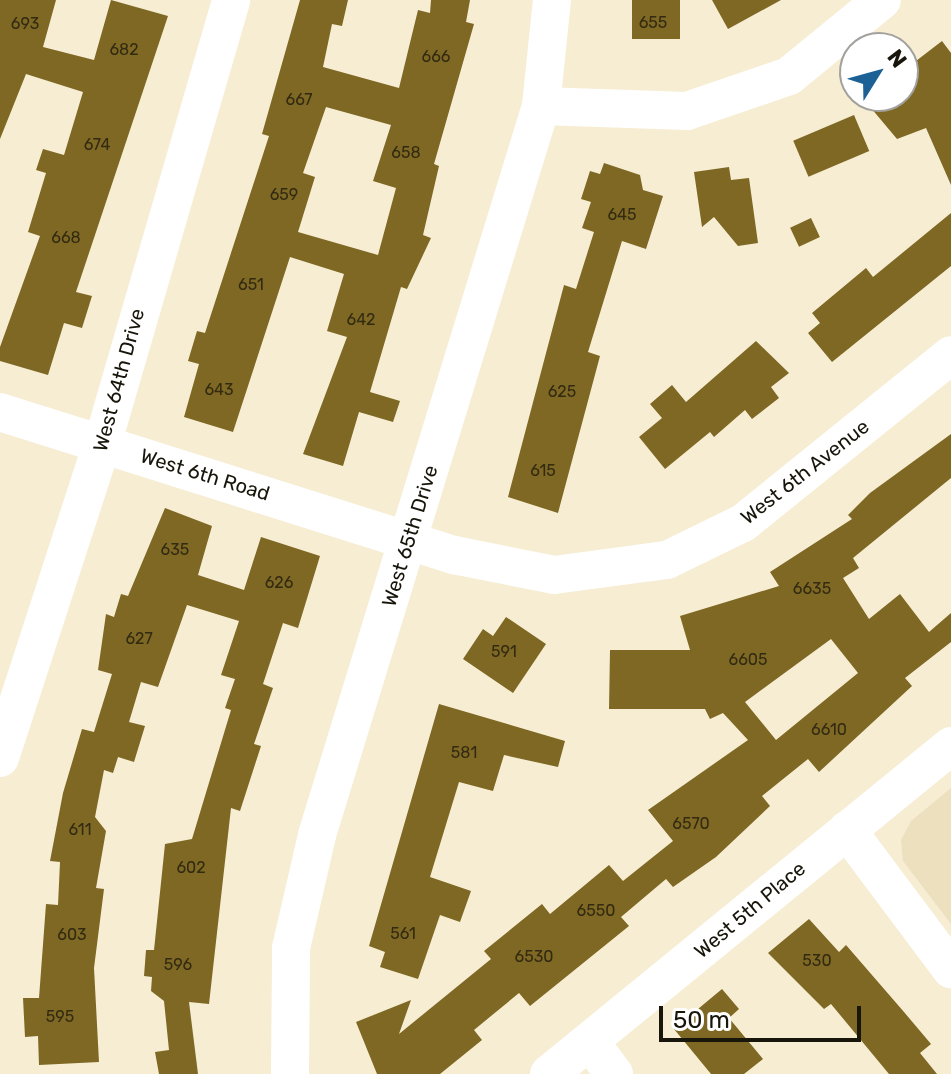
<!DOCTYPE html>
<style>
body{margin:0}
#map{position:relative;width:951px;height:1074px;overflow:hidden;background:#f6edd3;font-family:Rubik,sans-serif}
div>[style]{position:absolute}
.built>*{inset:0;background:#ece0bf}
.building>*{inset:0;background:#7e6823;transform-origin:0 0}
.minor>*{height:38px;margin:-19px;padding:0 19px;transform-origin:19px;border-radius:19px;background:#fff}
span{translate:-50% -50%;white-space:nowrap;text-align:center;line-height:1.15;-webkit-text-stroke:6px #fff;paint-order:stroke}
.number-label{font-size:16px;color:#322a11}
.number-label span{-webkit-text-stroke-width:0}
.street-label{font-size:20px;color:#18150b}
.north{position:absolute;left:839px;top:32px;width:80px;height:80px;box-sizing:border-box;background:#fff;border:2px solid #a3a19d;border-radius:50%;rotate:53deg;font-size:22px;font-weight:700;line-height:32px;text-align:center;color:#18150b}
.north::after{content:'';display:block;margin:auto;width:28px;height:36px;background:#1c6195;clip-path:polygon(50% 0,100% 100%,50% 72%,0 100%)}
.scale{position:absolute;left:659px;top:1006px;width:202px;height:36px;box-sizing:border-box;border:4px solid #18150b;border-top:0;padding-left:10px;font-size:24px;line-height:28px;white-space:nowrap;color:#18150b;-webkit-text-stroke:6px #fff;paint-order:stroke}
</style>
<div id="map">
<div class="built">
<div style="clip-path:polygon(951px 788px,951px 924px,903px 861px,901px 840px,911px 821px)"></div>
</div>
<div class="building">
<div style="clip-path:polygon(0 0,56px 0,43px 47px,94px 60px,111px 0,168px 16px,76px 292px,92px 296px,82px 328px,64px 323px,48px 375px,0 361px,0 347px,40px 236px,28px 232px,46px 173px,36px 170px,43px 149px,64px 155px,83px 92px,26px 74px,0 139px)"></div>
<div style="clip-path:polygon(evenodd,300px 0,348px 0,342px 26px,332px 24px,323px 67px,399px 88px,418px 10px,430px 13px,431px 0,470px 0,466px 22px,474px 24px,434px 164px,439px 166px,423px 235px,431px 238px,407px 289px,401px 287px,370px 392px,400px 401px,393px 422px,359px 412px,343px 466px,303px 454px,347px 337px,327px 331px,344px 274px,290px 257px,233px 432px,184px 417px,199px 364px,188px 361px,197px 331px,205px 333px,269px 136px,262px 134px,300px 0,326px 107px,391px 125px,373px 181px,396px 188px,378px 255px,298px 232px,315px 177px,303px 173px,326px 107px)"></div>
<div style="left:632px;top:0;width:48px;height:39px"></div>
<div style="clip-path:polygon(712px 0,781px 0,728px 29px)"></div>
<div style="clip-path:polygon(942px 41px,951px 53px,951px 185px,926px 128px,897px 139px,871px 108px,903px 96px,903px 71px)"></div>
<div style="left:854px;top:115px;width:39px;height:66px;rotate:67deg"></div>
<div style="clip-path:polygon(604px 163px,640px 175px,643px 190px,663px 196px,646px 249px,622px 241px,588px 352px,600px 356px,558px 513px,508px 497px,564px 285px,576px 289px,594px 232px,582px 228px,591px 202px,581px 199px,590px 171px,600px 174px)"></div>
<div style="clip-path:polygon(729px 167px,731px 180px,749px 178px,758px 243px,738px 246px,714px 217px,702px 227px,694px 172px)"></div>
<div style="clip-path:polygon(951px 213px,951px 266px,832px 362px,808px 333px,820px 323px,812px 313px,866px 268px,873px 277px)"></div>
<div style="left:811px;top:218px;width:21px;height:23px;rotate:65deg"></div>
<div style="clip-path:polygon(756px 341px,789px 373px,771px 387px,779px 398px,752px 419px,745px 410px,714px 437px,710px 432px,665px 469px,639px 437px,662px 418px,650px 404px,672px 385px,686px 402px)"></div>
<div style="clip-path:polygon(evenodd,951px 434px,951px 478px,853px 558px,859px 568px,843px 578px,869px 619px,900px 594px,929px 632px,951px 613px,951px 642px,905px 678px,912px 686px,819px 772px,808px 759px,762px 796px,770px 806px,716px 857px,673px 887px,666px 879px,621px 917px,629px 926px,530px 1006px,519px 993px,474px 1030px,482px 1040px,440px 1074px,377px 1074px,356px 1022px,411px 1000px,399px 1034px,491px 959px,484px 951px,542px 904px,550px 914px,609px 865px,623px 881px,673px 841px,648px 810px,748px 740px,723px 713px,710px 719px,705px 709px,609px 709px,610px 650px,690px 650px,680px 616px,779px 586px,770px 572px,852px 519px,848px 515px,870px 493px,951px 434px,831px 639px,858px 673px,776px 740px,745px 702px,831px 639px)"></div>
<div style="clip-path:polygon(165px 508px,212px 526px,198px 575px,244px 590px,261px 537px,320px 556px,298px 628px,283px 623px,263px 684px,273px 688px,254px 744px,261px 746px,240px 811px,231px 808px,209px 1004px,189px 1002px,198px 1074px,159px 1074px,155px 1052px,169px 1050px,164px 1001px,151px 991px,152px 977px,144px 976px,146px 950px,154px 950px,165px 844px,192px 839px,231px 710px,225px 708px,235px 679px,221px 675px,239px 621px,187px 605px,158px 687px,141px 682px,129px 722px,145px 726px,134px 762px,118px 757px,113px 773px,104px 770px,95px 817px,106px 831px,96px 888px,104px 889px,94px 968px,99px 1062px,39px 1065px,38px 1036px,25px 1037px,23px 998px,39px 998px,46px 904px,58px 905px,60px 862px,50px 861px,63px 793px,82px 729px,94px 732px,112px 674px,98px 670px,106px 614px,114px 617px,121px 594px,128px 596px)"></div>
<div style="clip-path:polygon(506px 617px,546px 644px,513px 693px,463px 659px,483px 629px,493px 636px)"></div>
<div style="clip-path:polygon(439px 704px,565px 741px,558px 767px,504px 755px,493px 791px,459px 782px,430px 877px,471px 891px,460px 922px,440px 915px,418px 979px,380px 967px,385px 952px,369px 946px)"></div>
<div style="clip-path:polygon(809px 919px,839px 952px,846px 945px,904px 1012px,931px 1044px,920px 1053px,937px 1074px,889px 1074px,831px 1004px,824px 1009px,768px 953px)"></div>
<div style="clip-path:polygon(722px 989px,739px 1009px,729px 1018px,763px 1059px,744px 1074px,711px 1074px,674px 1029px)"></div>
</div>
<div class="minor">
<div style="left:541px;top:106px;width:146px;rotate:2deg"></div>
<div style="left:687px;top:111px;width:108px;rotate:-18.9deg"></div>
<div style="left:789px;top:76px;width:120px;rotate:-39.3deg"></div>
<div style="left:0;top:412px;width:476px;rotate:17.5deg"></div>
<div style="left:454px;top:555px;width:102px;rotate:11.3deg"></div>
<div style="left:554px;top:575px;width:114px;rotate:-7.6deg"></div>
<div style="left:667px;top:560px;width:85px;rotate:-26deg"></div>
<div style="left:743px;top:523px;width:267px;rotate:-38.9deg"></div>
<div style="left:0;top:758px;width:329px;rotate:-72deg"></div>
<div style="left:102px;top:445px;width:463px;rotate:-73.8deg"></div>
<div style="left:847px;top:830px;width:174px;rotate:53.2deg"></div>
<div style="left:590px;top:1042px;width:40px;rotate:53deg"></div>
<div style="left:290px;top:1074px;width:126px;rotate:-89.5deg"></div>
<div style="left:291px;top:948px;width:116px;rotate:-77deg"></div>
<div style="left:317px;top:835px;width:763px;rotate:-72.92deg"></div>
<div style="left:541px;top:106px;width:107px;rotate:-84.1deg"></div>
<div style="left:549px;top:1074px;width:519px;rotate:-39.21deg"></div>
</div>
<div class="number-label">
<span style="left:653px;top:23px">655</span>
<span style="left:25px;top:24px">693</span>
<span style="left:124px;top:50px">682</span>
<span style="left:436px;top:57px">666</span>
<span style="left:299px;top:100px">667</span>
<span style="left:97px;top:145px">674</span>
<span style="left:406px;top:153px">658</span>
<span style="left:284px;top:195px">659</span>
<span style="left:622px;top:215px">645</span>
<span style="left:66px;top:238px">668</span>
<span style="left:251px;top:285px">651</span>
<span style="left:361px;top:320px">642</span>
<span style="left:219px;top:390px">643</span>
<span style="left:562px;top:392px">625</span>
<span style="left:543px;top:471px">615</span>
<span style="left:175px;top:550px">635</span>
<span style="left:279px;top:583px">626</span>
<span style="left:812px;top:589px">6635</span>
<span style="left:139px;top:639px">627</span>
<span style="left:504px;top:652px">591</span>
<span style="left:748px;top:660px">6605</span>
<span style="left:829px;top:730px">6610</span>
<span style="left:464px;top:753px">581</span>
<span style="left:691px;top:824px">6570</span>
<span style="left:80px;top:830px">611</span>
<span style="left:191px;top:868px">602</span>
<span style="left:596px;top:911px">6550</span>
<span style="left:403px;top:934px">561</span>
<span style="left:72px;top:935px">603</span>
<span style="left:534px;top:957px">6530</span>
<span style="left:817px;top:961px">530</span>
<span style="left:178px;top:965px">596</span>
<span style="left:60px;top:1017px">595</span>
</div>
<div class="street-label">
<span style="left:119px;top:380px;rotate:-75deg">West 64th Drive</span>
<span style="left:805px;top:472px;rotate:-38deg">West 6th Avenue</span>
<span style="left:205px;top:475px;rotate:17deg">West 6th Road</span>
<span style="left:410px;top:536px;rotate:-73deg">West 65th Drive</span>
<span style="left:750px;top:910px;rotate:-40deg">West 5th Place</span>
</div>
<div class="north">N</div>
<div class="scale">50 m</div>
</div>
